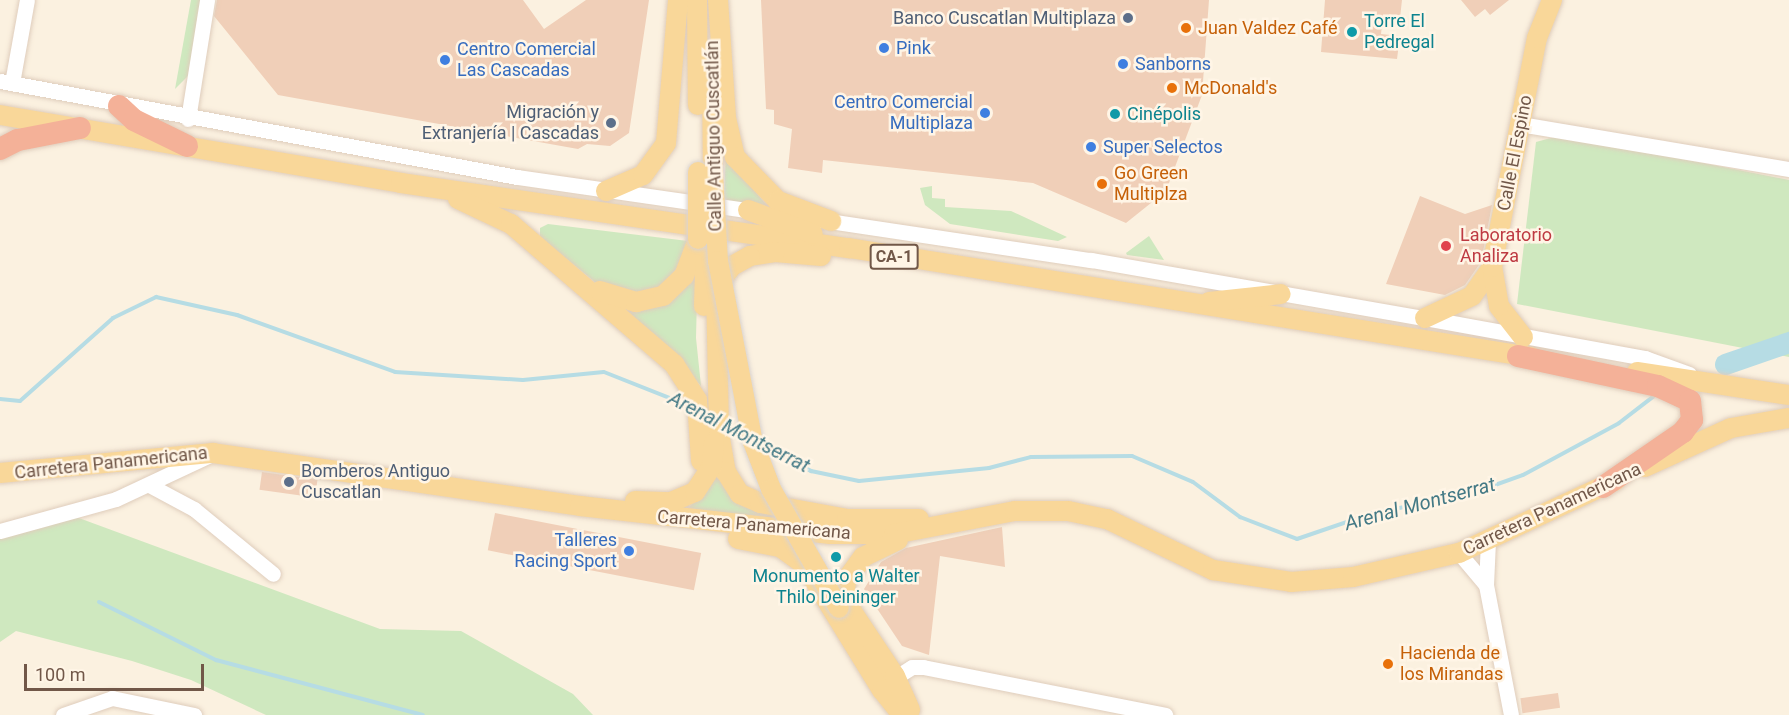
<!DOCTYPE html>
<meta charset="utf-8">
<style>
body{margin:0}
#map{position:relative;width:1789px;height:715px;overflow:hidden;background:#fbf1e0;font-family:Roboto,sans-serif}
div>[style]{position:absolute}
.green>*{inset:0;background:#cfe8bf}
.stream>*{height:4px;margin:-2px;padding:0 2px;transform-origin:2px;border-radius:2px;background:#b6dce4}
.river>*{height:21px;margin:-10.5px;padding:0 10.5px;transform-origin:10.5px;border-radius:10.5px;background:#b6dce4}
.building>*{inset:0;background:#f0cfb8;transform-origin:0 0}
.roads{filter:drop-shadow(0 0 2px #dfcdbc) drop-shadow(0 0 2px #dfcdbc)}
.minor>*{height:15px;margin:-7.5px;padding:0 7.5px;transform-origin:7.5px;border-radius:7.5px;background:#fff}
.major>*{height:20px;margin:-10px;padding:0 10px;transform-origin:10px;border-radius:10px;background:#f9d799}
.highway>*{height:22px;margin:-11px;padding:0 11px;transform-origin:11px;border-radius:11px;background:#f4b198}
.bridges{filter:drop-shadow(0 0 2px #dad3cf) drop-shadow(0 0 2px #dad3cf)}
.major-bridge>*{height:20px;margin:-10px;padding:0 10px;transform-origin:10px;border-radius:10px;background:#f9d799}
.dots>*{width:16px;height:16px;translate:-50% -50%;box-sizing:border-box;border:3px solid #fff5e6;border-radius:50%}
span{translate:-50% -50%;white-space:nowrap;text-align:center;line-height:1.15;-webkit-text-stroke:5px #fff5e6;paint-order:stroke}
.shield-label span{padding:2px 4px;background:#fff5e6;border:2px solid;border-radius:4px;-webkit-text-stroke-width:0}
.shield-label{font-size:16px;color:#715748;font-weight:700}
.service-label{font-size:18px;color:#4e5e75}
.right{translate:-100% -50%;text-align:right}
.left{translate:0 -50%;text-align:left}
.culture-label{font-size:18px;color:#0d838f}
.food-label{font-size:18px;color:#c56008}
.shop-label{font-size:18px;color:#366cbe}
.street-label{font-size:18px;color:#715748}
.health-label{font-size:18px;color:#be3a42}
.water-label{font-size:20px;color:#437985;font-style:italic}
.scale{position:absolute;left:24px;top:664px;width:180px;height:27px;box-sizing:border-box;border:3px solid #715748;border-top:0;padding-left:8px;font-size:18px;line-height:21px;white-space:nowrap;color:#715748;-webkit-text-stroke:4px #fff5e6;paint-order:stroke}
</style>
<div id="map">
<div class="green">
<div style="clip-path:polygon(191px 0,201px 0,188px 76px,175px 89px)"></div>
<div style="clip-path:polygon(1562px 135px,1789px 180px,1789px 357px,1517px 304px,1536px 142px)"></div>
<div style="clip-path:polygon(726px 150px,743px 177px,768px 207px,724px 200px)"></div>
<div style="clip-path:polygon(932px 186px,932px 198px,945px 199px,945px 207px,1011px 211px,1067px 237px,1058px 241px,950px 224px,925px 205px,920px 188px)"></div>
<div style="clip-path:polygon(548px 224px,688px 241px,674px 280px,644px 298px,608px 290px,595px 282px,540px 237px,540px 228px)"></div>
<div style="clip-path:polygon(1149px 236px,1164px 260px,1127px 255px,1126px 253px)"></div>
<div style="clip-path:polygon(698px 256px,696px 338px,701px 386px,677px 358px,615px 307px,638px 306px)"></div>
<div style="clip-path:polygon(716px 468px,728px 485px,817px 521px,813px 528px,689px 508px)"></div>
<div style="clip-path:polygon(68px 514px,380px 629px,461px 631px,573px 694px,593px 715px,266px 715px,191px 680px,132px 661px,16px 631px,0 642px,0 536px)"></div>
</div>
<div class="stream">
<div style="left:0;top:399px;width:20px;rotate:6deg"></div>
<div style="left:20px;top:401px;width:125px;rotate:-41.7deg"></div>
<div style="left:113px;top:318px;width:48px;rotate:-26deg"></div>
<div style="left:156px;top:297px;width:83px;rotate:12.5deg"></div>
<div style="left:237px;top:315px;width:168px;rotate:19.8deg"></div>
<div style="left:395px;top:372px;width:128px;rotate:3.6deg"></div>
<div style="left:523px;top:380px;width:81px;rotate:-5.6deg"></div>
<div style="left:604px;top:372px;width:92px;rotate:21.6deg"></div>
<div style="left:726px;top:425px;width:23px;rotate:29deg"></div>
<div style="left:760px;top:444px;width:58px;rotate:27.9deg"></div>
<div style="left:811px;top:471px;width:49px;rotate:11.8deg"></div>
<div style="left:859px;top:481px;width:131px;rotate:-5.7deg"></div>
<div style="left:989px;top:468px;width:43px;rotate:-14.7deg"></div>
<div style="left:1031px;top:457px;width:101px;rotate:-0.6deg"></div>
<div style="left:1132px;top:456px;width:66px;rotate:23.1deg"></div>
<div style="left:1193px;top:482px;width:59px;rotate:36.7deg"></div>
<div style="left:1240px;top:517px;width:61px;rotate:21.1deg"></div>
<div style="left:1297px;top:539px;width:80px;rotate:-18.9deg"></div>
<div style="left:1373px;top:513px;width:96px;rotate:-10.8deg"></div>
<div style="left:1467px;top:495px;width:59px;rotate:-19.7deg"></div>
<div style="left:1523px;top:475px;width:109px;rotate:-28.4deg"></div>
<div style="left:1619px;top:423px;width:44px;rotate:-37.6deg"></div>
<div style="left:99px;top:602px;width:131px;rotate:26.4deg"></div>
<div style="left:216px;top:660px;width:214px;rotate:14.9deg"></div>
</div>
<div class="river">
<div style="left:1725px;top:364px;width:68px;rotate:-19deg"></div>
</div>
<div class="building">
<div style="clip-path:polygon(217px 0,523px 0,544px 29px,586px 0,649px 0,629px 133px,610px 146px,587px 144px,578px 149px,278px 95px,214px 16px)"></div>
<div style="clip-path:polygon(761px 0,1209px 0,1202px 95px,1166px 191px,1126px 223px,1033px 183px,823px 160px,822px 173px,788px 168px,792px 129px,774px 124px,774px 110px,766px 109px)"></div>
<div style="clip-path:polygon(1325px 0,1402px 0,1400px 18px,1383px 16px,1381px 34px,1400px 36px,1397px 59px,1321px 52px)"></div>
<div style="clip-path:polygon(1461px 0,1509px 0,1490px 15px,1485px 9px,1475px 17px)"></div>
<div style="clip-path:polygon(1420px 196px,1465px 214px,1492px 205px,1481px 262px,1465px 285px,1445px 295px,1386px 284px)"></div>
<div style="left:262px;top:472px;width:56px;height:18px;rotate:8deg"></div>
<div style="left:495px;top:513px;width:210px;height:38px;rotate:11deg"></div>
<div style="clip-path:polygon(1002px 527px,1005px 567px,940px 556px,929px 655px,902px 646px,864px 589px,881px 562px,906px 548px)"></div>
<div style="left:1558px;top:693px;width:15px;height:38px;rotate:82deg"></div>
</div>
<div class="roads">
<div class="minor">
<div style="left:0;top:81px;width:526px;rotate:10.52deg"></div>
<div style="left:517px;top:177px;width:245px;rotate:8.2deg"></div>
<div style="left:12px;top:83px;width:84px;rotate:-79.8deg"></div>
<div style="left:188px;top:119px;width:121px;rotate:-80.9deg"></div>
<div style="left:1520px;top:124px;width:273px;rotate:9.5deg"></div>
<div style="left:822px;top:220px;width:272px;rotate:8.5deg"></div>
<div style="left:1091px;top:260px;width:339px;rotate:9.9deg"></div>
<div style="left:1425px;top:318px;width:224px;rotate:10.3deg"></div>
<div style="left:1645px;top:358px;width:47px;rotate:20deg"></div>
<div style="left:151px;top:486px;width:49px;rotate:28.1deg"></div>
<div style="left:194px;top:509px;width:102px;rotate:39.4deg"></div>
<div style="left:0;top:531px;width:120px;rotate:-15.4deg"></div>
<div style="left:116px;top:499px;width:102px;rotate:-25.1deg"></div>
<div style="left:1488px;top:541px;width:44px;rotate:92.6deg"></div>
<div style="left:1486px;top:585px;width:132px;rotate:79.1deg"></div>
<div style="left:1459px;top:553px;width:42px;rotate:49.8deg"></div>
<div style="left:888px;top:682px;width:28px;rotate:-32deg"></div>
<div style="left:912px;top:667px;width:11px"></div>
<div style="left:923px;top:667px;width:247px;rotate:11.2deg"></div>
<div style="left:63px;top:715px;width:52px;rotate:-19.1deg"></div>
<div style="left:112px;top:698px;width:84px;rotate:11.7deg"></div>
</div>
<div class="major">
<div style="left:697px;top:0;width:105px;rotate:89.5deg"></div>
<div style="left:718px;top:0;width:118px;rotate:86.1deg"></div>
<div style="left:726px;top:118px;width:40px;rotate:77deg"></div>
<div style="left:735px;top:157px;width:62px;rotate:45.7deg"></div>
<div style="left:778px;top:201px;width:57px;rotate:20.7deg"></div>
<div style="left:712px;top:81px;width:91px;rotate:89.4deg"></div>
<div style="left:0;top:115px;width:407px;rotate:9.6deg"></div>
<div style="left:401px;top:183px;width:453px;rotate:8.3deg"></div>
<div style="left:849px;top:248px;width:691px;rotate:9.08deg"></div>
<div style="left:606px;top:191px;width:40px;rotate:-23.4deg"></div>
<div style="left:643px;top:175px;width:39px;rotate:-54deg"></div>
<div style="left:666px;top:143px;width:144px;rotate:-85.2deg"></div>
<div style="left:458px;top:199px;width:59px;rotate:25.3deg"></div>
<div style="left:511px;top:224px;width:215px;rotate:40.7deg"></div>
<div style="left:674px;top:364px;width:43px;rotate:57.4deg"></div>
<div style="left:697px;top:400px;width:61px;rotate:86.2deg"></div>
<div style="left:748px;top:210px;width:69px;rotate:20.3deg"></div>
<div style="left:821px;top:256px;width:46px;rotate:-175deg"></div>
<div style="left:775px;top:252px;width:25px;rotate:171deg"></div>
<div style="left:750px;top:256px;width:21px;rotate:151deg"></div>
<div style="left:732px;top:266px;width:26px;rotate:127deg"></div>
<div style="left:716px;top:287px;width:146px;rotate:88.8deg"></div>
<div style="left:719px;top:433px;width:40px;rotate:80deg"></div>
<div style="left:726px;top:472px;width:26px;rotate:58deg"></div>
<div style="left:740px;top:494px;width:22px;rotate:24deg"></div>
<div style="left:760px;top:503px;width:88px;rotate:10.4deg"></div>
<div style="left:847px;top:519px;width:72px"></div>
<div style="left:600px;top:291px;width:38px;rotate:17deg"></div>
<div style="left:636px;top:302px;width:28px;rotate:-13deg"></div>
<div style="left:663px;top:296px;width:29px;rotate:-44deg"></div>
<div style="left:684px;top:276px;width:40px;rotate:-69deg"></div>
<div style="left:1209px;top:302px;width:72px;rotate:-6.3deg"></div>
<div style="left:704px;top:306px;width:67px;rotate:-88.3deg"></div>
<div style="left:1425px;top:318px;width:52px;rotate:-25.1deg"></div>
<div style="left:1472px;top:296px;width:35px;rotate:-55deg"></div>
<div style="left:1523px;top:337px;width:39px;rotate:-128deg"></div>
<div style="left:1499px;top:306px;width:40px;rotate:-100deg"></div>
<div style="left:1492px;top:267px;width:233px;rotate:-78.9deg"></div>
<div style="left:1537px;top:38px;width:41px;rotate:-68.5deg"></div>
<div style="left:1637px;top:372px;width:154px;rotate:8.6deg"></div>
<div style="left:1645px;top:467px;width:94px;rotate:-24.4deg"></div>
<div style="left:1731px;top:428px;width:59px;rotate:-9.8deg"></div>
<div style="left:0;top:473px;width:214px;rotate:-5.4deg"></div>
<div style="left:213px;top:453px;width:371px;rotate:8.2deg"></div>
<div style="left:580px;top:506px;width:252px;rotate:6.4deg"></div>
<div style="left:830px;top:534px;width:64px"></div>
<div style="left:894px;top:534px;width:123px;rotate:-10.8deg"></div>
<div style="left:1015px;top:511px;width:53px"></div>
<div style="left:1068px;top:511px;width:40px;rotate:12deg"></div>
<div style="left:1107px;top:519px;width:118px;rotate:25.7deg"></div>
<div style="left:1213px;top:570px;width:79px;rotate:8.7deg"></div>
<div style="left:1291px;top:582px;width:62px;rotate:-4.6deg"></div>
<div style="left:1353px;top:577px;width:109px;rotate:-12.8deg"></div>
<div style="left:1459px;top:553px;width:173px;rotate:-24.9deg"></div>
<div style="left:635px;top:501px;width:36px;rotate:2deg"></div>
<div style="left:671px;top:502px;width:26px;rotate:-23deg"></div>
<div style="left:695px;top:492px;width:31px;rotate:-57deg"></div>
<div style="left:712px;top:466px;width:23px;rotate:-85deg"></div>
<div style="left:738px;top:539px;width:43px;rotate:10.8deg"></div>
<div style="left:780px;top:547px;width:31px;rotate:36deg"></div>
<div style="left:805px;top:565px;width:147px;rotate:58.4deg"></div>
<div style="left:882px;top:690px;width:32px;rotate:51deg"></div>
<div style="left:898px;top:540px;width:39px;rotate:154deg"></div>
<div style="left:863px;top:557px;width:29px;rotate:126deg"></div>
<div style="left:846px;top:580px;width:11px;rotate:95deg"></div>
<div style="left:845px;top:591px;width:20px;rotate:72deg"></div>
<div style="left:851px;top:610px;width:79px;rotate:56.3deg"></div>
<div style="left:895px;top:676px;width:37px;rotate:66deg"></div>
</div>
<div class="highway">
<div style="left:119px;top:106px;width:21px;rotate:43deg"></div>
<div style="left:134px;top:120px;width:59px;rotate:26.1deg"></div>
<div style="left:0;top:149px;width:20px;rotate:-27deg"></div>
<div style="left:18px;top:140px;width:63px;rotate:-11deg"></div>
<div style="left:1518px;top:356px;width:143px;rotate:12.1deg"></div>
<div style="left:1658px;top:386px;width:35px;rotate:25deg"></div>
<div style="left:1690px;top:401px;width:19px;rotate:84deg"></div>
<div style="left:1692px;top:420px;width:15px;rotate:127deg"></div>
<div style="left:1683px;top:432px;width:97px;rotate:145.5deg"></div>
</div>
</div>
<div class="bridges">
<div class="major-bridge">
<div style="left:713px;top:172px;width:89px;rotate:86.8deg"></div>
<div style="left:718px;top:261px;width:184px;rotate:79.1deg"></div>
<div style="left:753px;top:442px;width:50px;rotate:69deg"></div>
<div style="left:771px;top:489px;width:137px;rotate:60.3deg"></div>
<div style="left:698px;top:239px;width:67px;rotate:-90deg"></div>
</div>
</div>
<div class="dots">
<div style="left:1128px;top:18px;background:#5c6f8a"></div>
<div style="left:1186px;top:28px;background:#e8710a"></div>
<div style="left:1352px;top:32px;background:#0f9aa8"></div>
<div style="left:884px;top:48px;background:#3f7fe0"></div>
<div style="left:445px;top:60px;background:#3f7fe0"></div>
<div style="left:1123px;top:64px;background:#3f7fe0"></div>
<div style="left:1172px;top:88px;background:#e8710a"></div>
<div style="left:985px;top:113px;background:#3f7fe0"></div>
<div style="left:1115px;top:114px;background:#0f9aa8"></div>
<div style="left:611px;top:123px;background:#5c6f8a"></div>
<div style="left:1091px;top:147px;background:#3f7fe0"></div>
<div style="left:1102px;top:184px;background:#e8710a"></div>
<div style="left:1446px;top:246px;background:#e0444e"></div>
<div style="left:289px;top:482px;background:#5c6f8a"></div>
<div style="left:629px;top:551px;background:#3f7fe0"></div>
<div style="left:836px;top:557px;background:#0f9aa8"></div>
<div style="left:1388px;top:664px;background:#e8710a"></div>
</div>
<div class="shield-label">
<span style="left:894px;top:257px">CA-1</span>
</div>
<div class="service-label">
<span class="right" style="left:1116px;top:18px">Banco Cuscatlan Multiplaza</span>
<span class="right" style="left:599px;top:123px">Migración y<br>Extranjería | Cascadas</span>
<span class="left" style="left:301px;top:482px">Bomberos Antiguo<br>Cuscatlan</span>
</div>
<div class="culture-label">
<span class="left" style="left:1364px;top:32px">Torre El<br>Pedregal</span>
<span class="left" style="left:1127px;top:114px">Cinépolis</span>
<span style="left:836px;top:587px">Monumento a Walter<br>Thilo Deininger</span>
</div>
<div class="food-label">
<span class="left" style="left:1198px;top:28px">Juan Valdez Café</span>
<span class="left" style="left:1184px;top:88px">McDonald's</span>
<span class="left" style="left:1114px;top:184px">Go Green<br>Multiplza</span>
<span class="left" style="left:1400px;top:664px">Hacienda de<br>los Mirandas</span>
</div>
<div class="shop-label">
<span class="left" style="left:896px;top:48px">Pink</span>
<span class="left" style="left:457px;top:60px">Centro Comercial<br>Las Cascadas</span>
<span class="left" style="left:1135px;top:64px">Sanborns</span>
<span class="right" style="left:973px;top:113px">Centro Comercial<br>Multiplaza</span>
<span class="left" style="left:1103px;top:147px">Super Selectos</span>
<span class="right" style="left:617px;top:551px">Talleres<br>Racing Sport</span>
</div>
<div class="street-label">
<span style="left:714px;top:136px;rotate:-91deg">Calle Antiguo Cuscatlán</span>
<span style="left:1515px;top:153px;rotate:-79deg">Calle El Espino</span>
<span style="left:111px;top:463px;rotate:-6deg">Carretera Panamericana</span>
<span style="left:1552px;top:509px;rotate:-25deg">Carretera Panamericana</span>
<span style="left:754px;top:525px;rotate:5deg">Carretera Panamericana</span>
</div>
<div class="health-label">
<span class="left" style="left:1460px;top:246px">Laboratorio<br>Analiza</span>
</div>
<div class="water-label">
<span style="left:739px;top:432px;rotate:27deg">Arenal Montserrat</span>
<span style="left:1420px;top:504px;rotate:-15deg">Arenal Montserrat</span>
</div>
<div class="scale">100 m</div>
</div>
